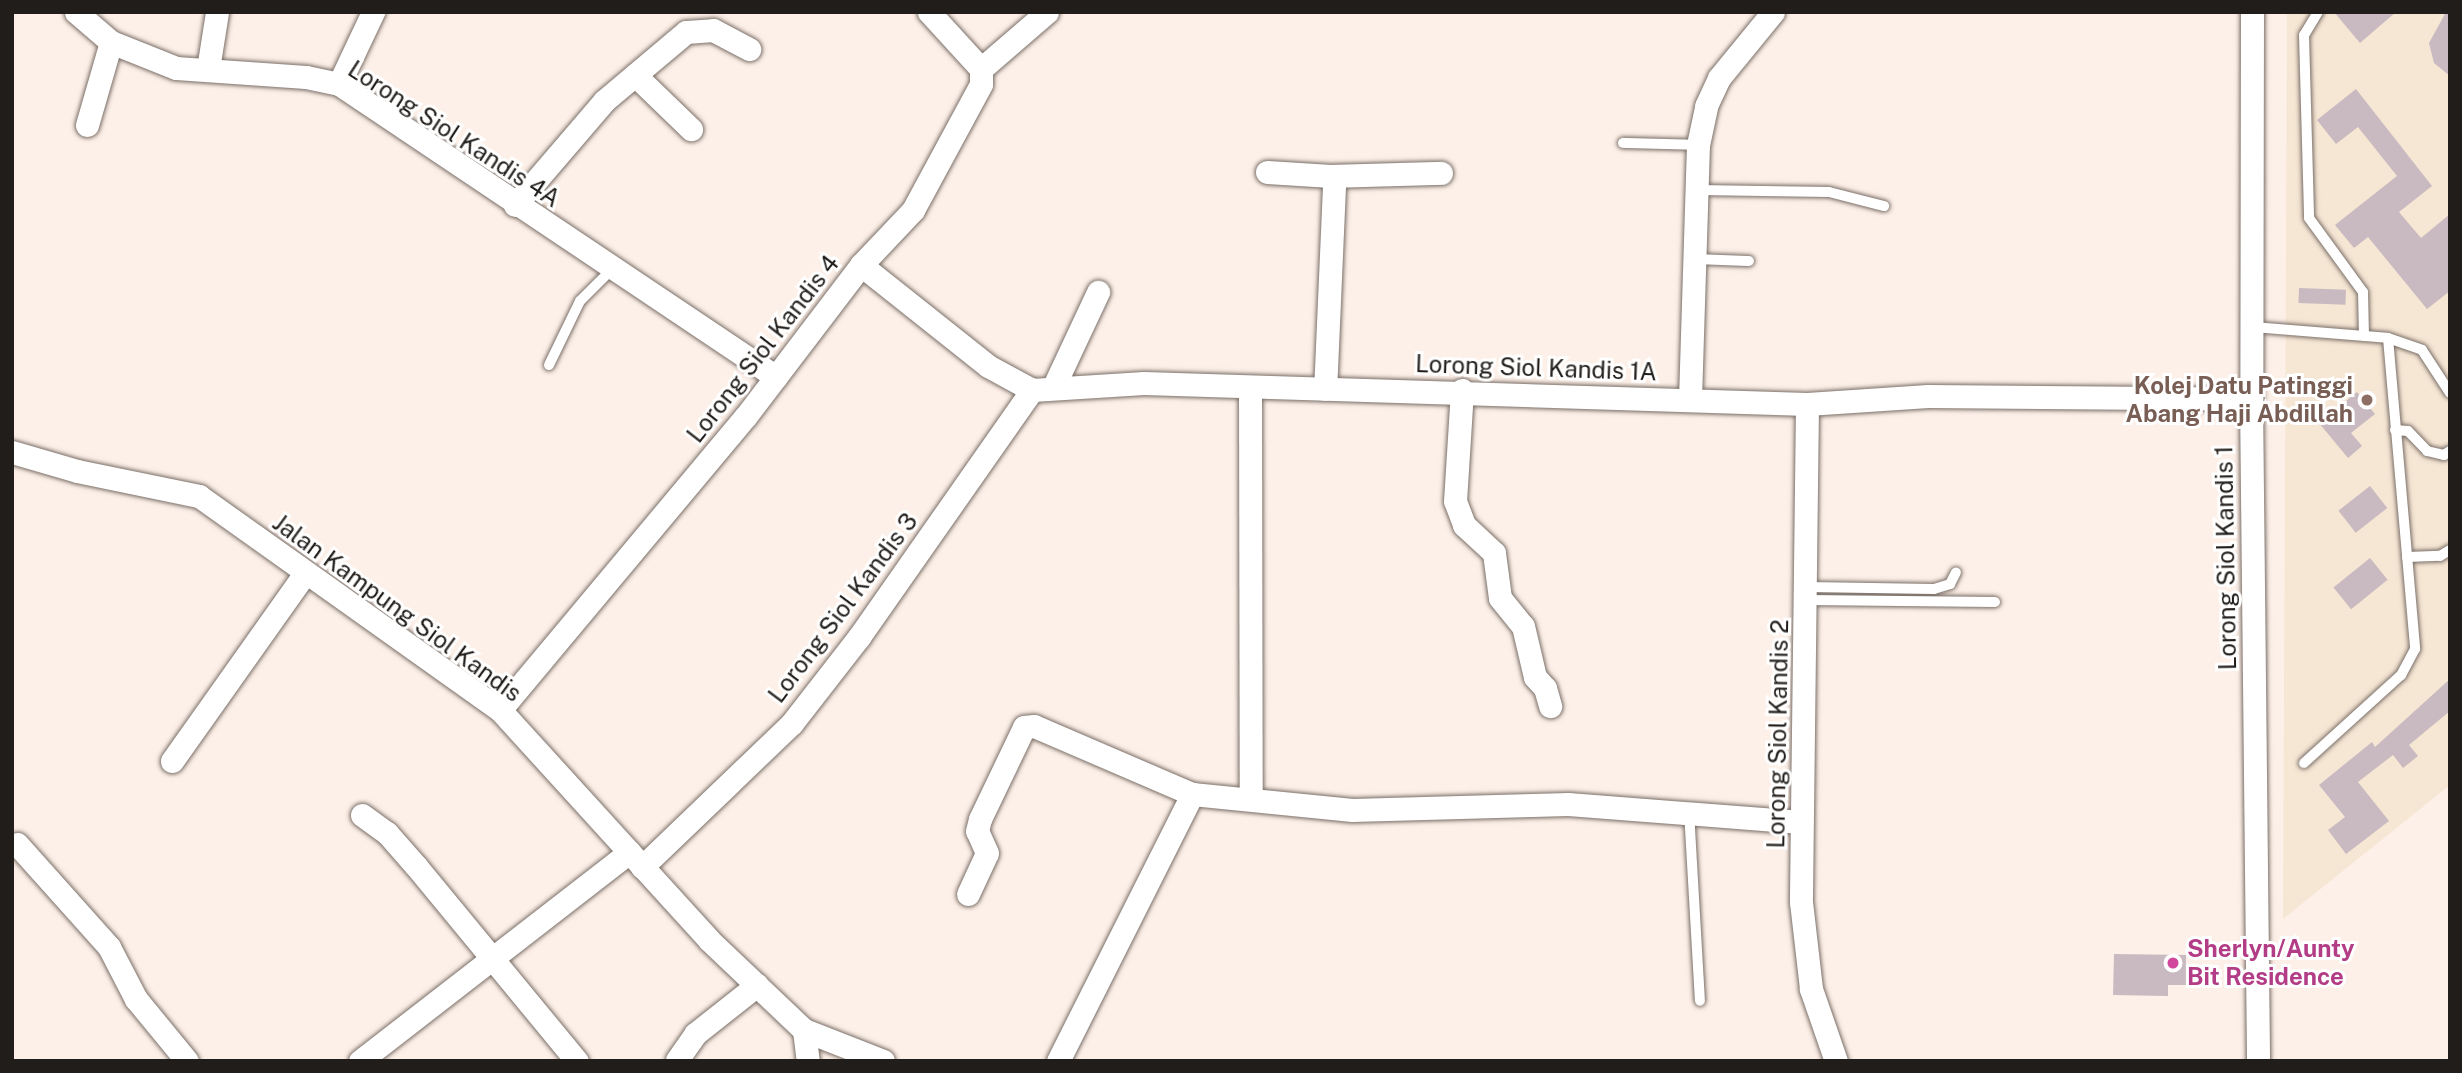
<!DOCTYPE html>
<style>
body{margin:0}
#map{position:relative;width:2462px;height:1073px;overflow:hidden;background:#fdf0e8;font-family:"Public Sans",sans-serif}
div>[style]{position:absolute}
.education>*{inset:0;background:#f6e6d4}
.building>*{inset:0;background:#c8bac0;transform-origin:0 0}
.roads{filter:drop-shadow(0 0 2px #7a6f68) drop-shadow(0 0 2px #7a6f68)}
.service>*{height:10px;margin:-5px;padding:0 5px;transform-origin:5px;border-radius:5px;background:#fff}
.minor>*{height:23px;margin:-11.5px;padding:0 11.5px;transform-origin:11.5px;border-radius:11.5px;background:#fff}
.dots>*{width:19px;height:19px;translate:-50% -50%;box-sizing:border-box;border:4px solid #fff;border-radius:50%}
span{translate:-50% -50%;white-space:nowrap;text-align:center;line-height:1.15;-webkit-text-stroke:6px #fff;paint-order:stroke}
.street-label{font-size:24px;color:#211d1a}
.education-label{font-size:24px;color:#785e54;font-weight:700}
.right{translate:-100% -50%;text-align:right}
.hotel-label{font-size:24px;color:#b23c85;font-weight:700}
.left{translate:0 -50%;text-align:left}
.frame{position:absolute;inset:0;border:14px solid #211d1a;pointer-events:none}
</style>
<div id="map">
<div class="education">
<div style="clip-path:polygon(2287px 12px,2450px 12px,2450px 785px,2283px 919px)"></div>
</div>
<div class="building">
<div style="clip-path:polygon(2334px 12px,2396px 12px,2360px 43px)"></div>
<div style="clip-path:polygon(2446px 12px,2450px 12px,2450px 76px,2434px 63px,2429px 43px)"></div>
<div style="clip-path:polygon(2356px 89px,2432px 186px,2399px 212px,2421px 238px,2450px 214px,2450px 291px,2427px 309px,2368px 237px,2354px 248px,2335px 225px,2397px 176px,2358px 127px,2336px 144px,2317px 120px)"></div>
<div style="left:2299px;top:288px;width:47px;height:15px;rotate:2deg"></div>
<div style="clip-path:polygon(2357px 392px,2375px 414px,2351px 433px,2362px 446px,2348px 458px,2319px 423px)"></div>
<div style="left:2370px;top:486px;width:28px;height:40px;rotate:52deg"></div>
<div style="left:2370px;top:558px;width:28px;height:47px;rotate:51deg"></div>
<div style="clip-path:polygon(2450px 679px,2450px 711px,2409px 745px,2418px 756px,2403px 768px,2393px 755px,2358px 782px,2389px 821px,2346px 854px,2328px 830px,2345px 817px,2319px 785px,2372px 742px,2375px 747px)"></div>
<div style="clip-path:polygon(2114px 954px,2186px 955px,2186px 966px,2193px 966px,2193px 985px,2168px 985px,2168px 996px,2113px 995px)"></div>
</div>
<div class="roads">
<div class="service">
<div style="left:2318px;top:12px;width:27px;rotate:121deg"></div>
<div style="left:2304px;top:35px;width:183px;rotate:88.4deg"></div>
<div style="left:2309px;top:218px;width:92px;rotate:53.9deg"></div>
<div style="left:2363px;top:292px;width:44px;rotate:88.7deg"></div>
<div style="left:1623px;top:143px;width:75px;rotate:1.5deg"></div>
<div style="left:1697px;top:190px;width:132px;rotate:0.9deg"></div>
<div style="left:1829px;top:192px;width:57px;rotate:14.3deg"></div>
<div style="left:1694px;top:259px;width:55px;rotate:2.1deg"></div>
<div style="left:2252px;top:327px;width:136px;rotate:4.6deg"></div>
<div style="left:2388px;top:338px;width:312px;rotate:85deg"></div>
<div style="left:2415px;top:649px;width:30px;rotate:118deg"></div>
<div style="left:2401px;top:675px;width:131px;rotate:137.8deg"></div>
<div style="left:2388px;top:338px;width:36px;rotate:19deg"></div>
<div style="left:2422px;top:350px;width:51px;rotate:56.9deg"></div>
<div style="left:549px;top:365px;width:71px;rotate:-64.2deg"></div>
<div style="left:580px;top:301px;width:45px;rotate:-45deg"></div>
<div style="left:2395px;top:430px;width:13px;rotate:4deg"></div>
<div style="left:2408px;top:431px;width:28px;rotate:46deg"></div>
<div style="left:2427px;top:451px;width:17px;rotate:13deg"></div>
<div style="left:2444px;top:455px;width:7px;rotate:-34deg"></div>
<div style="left:2407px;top:557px;width:33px;rotate:-2deg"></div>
<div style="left:2440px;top:556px;width:12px;rotate:-31deg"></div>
<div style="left:1807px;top:587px;width:127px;rotate:0.9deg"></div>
<div style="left:1934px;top:589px;width:17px;rotate:-17deg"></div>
<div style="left:1950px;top:584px;width:13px;rotate:-63deg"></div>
<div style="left:1807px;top:600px;width:188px;rotate:0.6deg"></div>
<div style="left:1689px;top:811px;width:190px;rotate:86.7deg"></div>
</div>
<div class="minor">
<div style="left:76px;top:12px;width:46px;rotate:40.6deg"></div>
<div style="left:111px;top:42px;width:70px;rotate:21.8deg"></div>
<div style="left:176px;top:68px;width:130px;rotate:4deg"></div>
<div style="left:306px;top:77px;width:34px;rotate:12deg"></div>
<div style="left:339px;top:84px;width:526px;rotate:33.84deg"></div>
<div style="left:929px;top:12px;width:77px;rotate:47.6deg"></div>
<div style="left:2252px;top:12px;width:387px;rotate:90.1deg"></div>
<div style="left:2251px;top:399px;width:662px;rotate:89.39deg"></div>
<div style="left:208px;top:69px;width:58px;rotate:-81deg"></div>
<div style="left:635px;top:75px;width:78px;rotate:44deg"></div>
<div style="left:339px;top:84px;width:80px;rotate:-64.7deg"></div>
<div style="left:87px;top:125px;width:86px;rotate:-73.9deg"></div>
<div style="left:1267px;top:172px;width:64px;rotate:3.6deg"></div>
<div style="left:1331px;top:176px;width:10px;rotate:73deg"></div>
<div style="left:1334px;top:186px;width:203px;rotate:92.5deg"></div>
<div style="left:1331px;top:176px;width:110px;rotate:-1.6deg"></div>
<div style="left:515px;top:205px;width:137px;rotate:-49.4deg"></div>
<div style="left:604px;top:101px;width:107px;rotate:-40.1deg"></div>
<div style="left:686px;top:32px;width:27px;rotate:-4deg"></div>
<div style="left:713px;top:30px;width:41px;rotate:27.8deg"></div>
<div style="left:861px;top:265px;width:162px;rotate:38.5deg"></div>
<div style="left:988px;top:366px;width:50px;rotate:28.6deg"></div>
<div style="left:1032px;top:390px;width:112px;rotate:-3.6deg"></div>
<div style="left:1144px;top:383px;width:663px;rotate:1.81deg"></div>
<div style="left:1807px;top:404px;width:121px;rotate:-3.8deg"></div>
<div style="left:1928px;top:396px;width:323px;rotate:0.5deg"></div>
<div style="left:1054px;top:386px;width:104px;rotate:-64.9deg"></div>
<div style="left:1250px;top:387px;width:410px;rotate:89.9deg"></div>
<div style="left:1462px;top:390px;width:111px;rotate:93.6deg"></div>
<div style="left:1455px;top:501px;width:26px;rotate:69deg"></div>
<div style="left:1464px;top:525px;width:41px;rotate:43deg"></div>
<div style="left:1494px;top:553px;width:45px;rotate:82.4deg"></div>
<div style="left:1500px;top:598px;width:36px;rotate:51deg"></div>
<div style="left:1523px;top:626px;width:52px;rotate:76.8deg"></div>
<div style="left:1535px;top:677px;width:15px;rotate:48deg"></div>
<div style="left:1545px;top:688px;width:19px;rotate:74deg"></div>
<div style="left:1690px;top:399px;width:254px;rotate:-88.2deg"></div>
<div style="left:1698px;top:145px;width:40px;rotate:-78deg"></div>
<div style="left:1706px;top:106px;width:31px;rotate:-65deg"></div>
<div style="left:1719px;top:78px;width:85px;rotate:-50.7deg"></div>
<div style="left:1807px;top:404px;width:498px;rotate:90.7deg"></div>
<div style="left:1801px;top:902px;width:88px;rotate:83.4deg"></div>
<div style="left:1811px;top:989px;width:76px;rotate:70.9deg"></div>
<div style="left:12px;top:452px;width:68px;rotate:16.3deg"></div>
<div style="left:77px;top:471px;width:125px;rotate:11.6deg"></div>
<div style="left:199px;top:496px;width:369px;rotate:35.4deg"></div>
<div style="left:500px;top:710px;width:311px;rotate:47.7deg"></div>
<div style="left:709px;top:940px;width:131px;rotate:43.5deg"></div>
<div style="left:804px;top:1030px;width:85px;rotate:21.4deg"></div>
<div style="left:500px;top:710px;width:383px;rotate:-50.1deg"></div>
<div style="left:746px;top:416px;width:190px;rotate:-52.7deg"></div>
<div style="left:861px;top:265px;width:76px;rotate:-46.6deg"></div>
<div style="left:913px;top:210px;width:143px;rotate:-61.6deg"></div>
<div style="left:981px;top:84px;width:15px;rotate:-90deg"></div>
<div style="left:981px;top:69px;width:87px;rotate:-40.8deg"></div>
<div style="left:172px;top:761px;width:230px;rotate:-54.7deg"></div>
<div style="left:362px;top:815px;width:31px;rotate:36deg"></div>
<div style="left:387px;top:833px;width:44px;rotate:48.7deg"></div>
<div style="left:416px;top:866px;width:253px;rotate:50.5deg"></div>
<div style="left:17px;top:844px;width:138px;rotate:48.2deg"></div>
<div style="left:109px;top:947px;width:59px;rotate:62.6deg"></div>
<div style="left:136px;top:999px;width:80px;rotate:50.6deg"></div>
<div style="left:642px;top:867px;width:208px;rotate:-43.8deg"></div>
<div style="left:792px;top:723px;width:109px;rotate:-52.1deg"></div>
<div style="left:859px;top:637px;width:302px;rotate:-55deg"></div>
<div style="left:968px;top:894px;width:45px;rotate:-65.1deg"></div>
<div style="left:987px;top:853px;width:24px;rotate:-114deg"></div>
<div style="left:977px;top:831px;width:12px;rotate:-76deg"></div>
<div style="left:980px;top:819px;width:102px;rotate:-64.4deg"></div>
<div style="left:1024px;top:727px;width:10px;rotate:-6deg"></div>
<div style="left:1034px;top:726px;width:172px;rotate:23.3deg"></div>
<div style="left:804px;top:1030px;width:31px;rotate:83deg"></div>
<div style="left:677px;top:1060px;width:32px;rotate:-55deg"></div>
<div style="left:695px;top:1034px;width:79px;rotate:-38.3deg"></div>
<div style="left:360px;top:1061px;width:341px;rotate:-37.8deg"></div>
<div style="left:1058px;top:1061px;width:299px;rotate:-63.3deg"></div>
<div style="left:1192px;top:794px;width:161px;rotate:5.7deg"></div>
<div style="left:1352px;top:810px;width:216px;rotate:-1.6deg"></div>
<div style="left:1568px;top:804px;width:234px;rotate:4.4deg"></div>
</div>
</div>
<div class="dots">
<div style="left:2367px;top:400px;background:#8d6e63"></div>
<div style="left:2173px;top:963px;background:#d1479c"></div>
</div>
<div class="street-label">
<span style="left:454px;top:134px;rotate:33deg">Lorong Siol Kandis 4A</span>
<span style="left:763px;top:349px;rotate:-52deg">Lorong Siol Kandis 4</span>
<span style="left:1536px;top:368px;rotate:2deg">Lorong Siol Kandis 1A</span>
<span style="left:2226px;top:558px;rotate:-91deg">Lorong Siol Kandis 1</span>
<span style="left:397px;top:608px;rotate:36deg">Jalan Kampung Siol Kandis</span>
<span style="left:843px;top:608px;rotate:-53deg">Lorong Siol Kandis 3</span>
<span style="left:1778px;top:734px;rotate:-89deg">Lorong Siol Kandis 2</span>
</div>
<div class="education-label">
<span class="right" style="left:2353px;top:400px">Kolej Datu Patinggi<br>Abang Haji Abdillah</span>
</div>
<div class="hotel-label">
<span class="left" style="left:2187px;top:963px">Sherlyn/Aunty<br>Bit Residence</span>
</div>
<div class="frame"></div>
</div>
